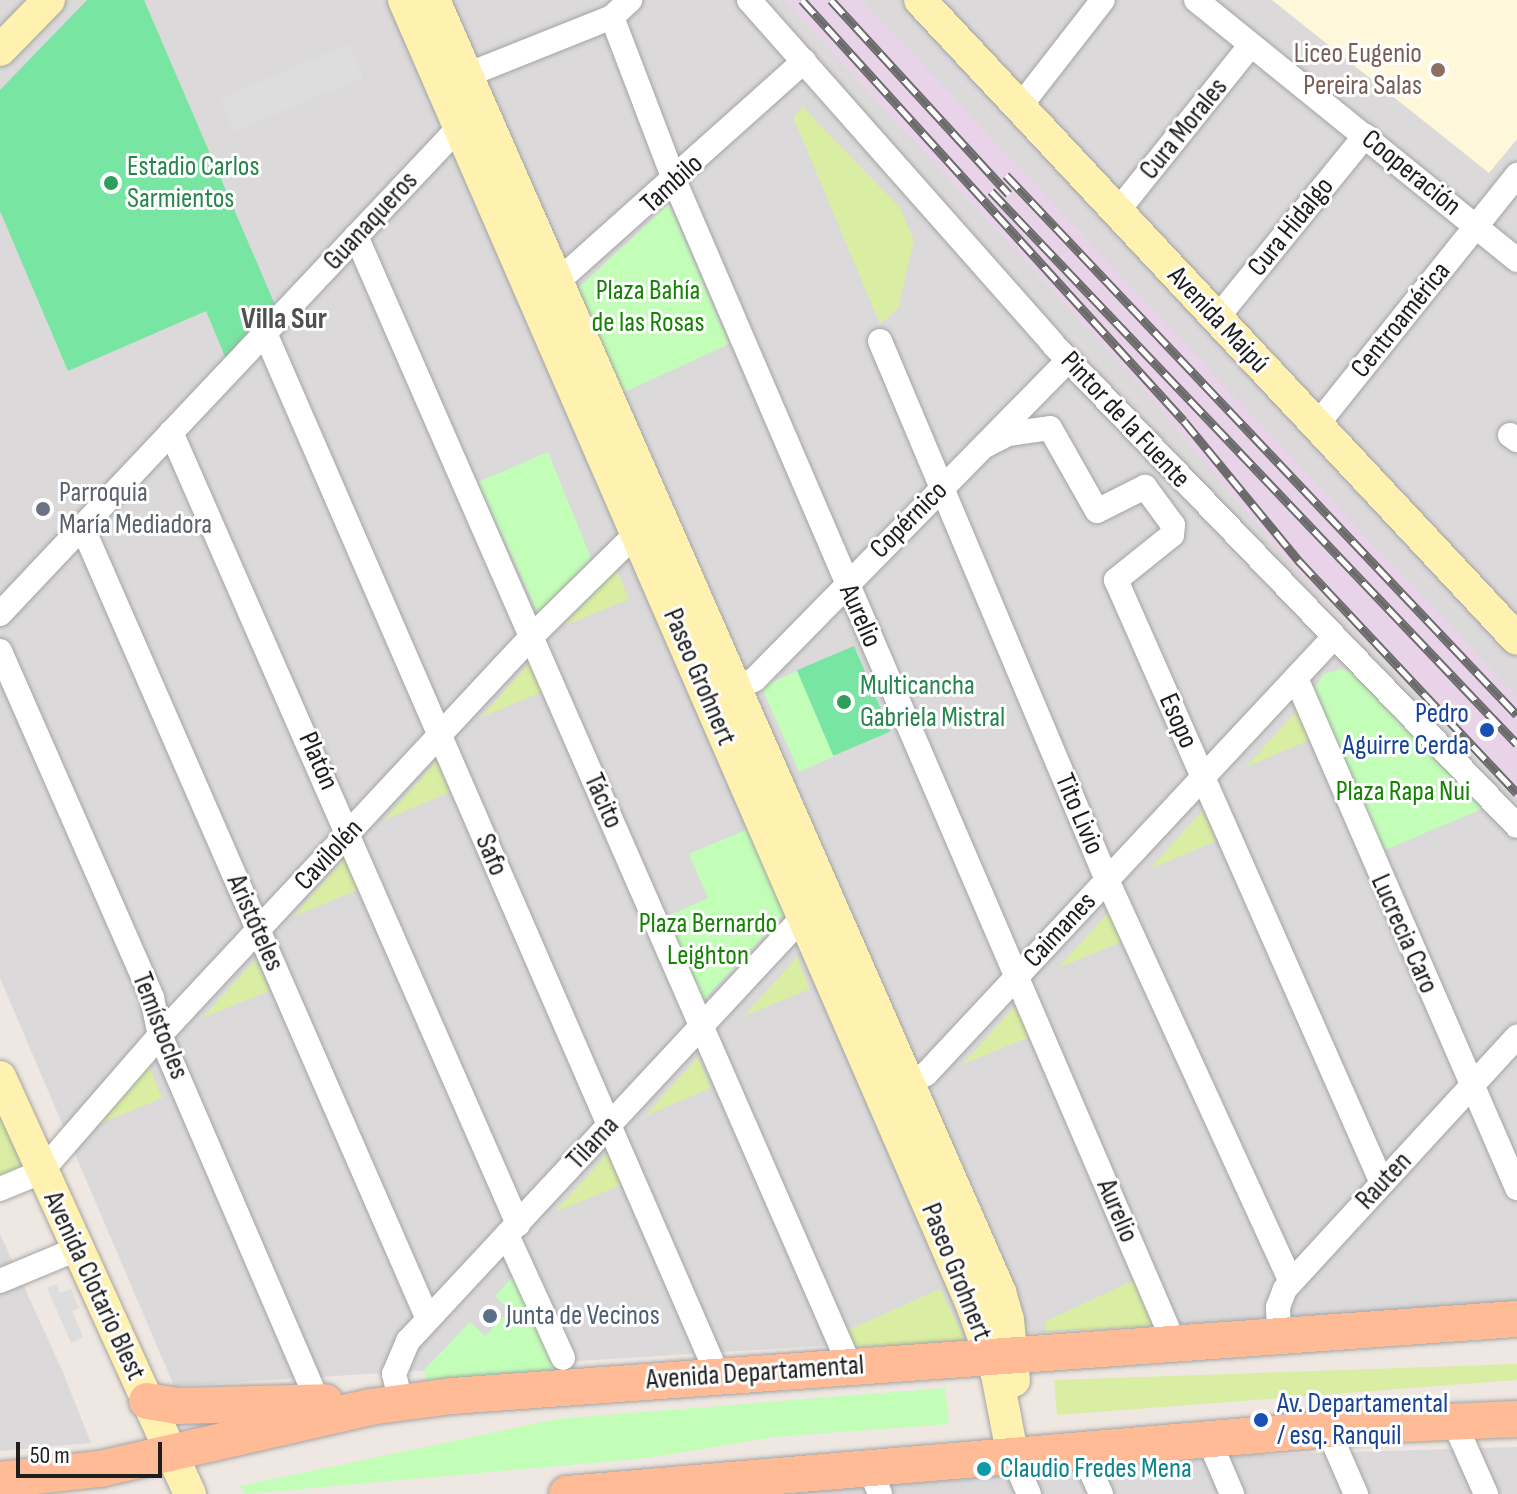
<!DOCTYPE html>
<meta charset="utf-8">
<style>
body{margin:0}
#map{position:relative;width:1517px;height:1494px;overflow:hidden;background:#efe7e1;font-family:"Sofia Sans Condensed",sans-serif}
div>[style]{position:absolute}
.residential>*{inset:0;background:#dbd9da}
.industrial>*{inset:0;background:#e8d3e9}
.education>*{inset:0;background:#fff7da}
.grass>*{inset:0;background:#d9eea2}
.park>*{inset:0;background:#c3feb9;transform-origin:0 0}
.pitch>*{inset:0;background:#78e5a2;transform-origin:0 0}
.parking>*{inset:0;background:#ddd;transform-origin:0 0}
.roads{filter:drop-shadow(0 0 2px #a4a4a4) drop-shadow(0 0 2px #a4a4a4)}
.street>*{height:24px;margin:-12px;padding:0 12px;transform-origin:12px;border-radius:12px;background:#fff}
.secondary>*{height:32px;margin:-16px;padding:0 16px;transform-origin:16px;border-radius:16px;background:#fff1b0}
.primary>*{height:36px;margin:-18px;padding:0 18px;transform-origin:18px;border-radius:18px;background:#ffba96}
.rail>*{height:9px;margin-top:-4.5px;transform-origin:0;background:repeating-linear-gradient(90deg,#fff 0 18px,#6b6b6b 0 36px);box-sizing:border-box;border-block:2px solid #6b6b6b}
.dots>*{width:22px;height:22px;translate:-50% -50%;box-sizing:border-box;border:4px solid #fff;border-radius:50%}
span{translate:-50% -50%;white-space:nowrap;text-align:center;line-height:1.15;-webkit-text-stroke:6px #fff;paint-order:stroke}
.education-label{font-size:28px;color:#785e54}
.right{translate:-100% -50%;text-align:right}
.street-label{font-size:28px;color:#1d1d1d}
.leisure-label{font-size:28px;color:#27864d}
.left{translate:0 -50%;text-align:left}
.park-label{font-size:28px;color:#158302}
.worship-label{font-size:28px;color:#5b616d}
.transit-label{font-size:28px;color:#164399}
.service-label{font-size:28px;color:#4e5e75}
.culture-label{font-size:28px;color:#0d838f}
.neighbourhood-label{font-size:30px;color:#505050;font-weight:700}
.scale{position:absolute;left:16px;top:1442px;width:146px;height:36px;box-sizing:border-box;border:4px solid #1d1d1d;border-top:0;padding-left:10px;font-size:24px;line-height:28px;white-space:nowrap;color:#1d1d1d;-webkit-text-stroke:6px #fff;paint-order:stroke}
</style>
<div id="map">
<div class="residential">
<div style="clip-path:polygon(0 0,784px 0,1141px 386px,1274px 545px,1517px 798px,1517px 1303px,174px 1386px,0 978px)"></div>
<div style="clip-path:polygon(862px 0,1517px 0,1517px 697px,966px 114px)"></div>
<div style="clip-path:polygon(0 1234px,62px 1370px,91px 1443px,0 1451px)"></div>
<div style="clip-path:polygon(1517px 1447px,1517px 1494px,782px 1494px,1250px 1455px)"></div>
</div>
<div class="industrial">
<div style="clip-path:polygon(784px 0,862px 0,1517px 697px,1517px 798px,1274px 545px,1141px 386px)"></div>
</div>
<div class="education">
<div style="clip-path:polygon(1272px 0,1517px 0,1517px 139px,1489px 173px)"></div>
</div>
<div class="grass">
<div style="clip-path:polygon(803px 107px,900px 208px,914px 240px,898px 309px,880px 324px,793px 117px)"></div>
<div style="clip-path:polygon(616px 568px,629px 599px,563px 626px)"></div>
<div style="clip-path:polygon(533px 659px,546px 690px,480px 718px)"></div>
<div style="clip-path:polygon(1299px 708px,1312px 739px,1246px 767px)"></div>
<div style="clip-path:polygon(437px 761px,450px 792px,384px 820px)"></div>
<div style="clip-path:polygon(1203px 810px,1216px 841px,1150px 869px)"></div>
<div style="clip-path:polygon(345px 858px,359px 889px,293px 917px)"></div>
<div style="clip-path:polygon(1111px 910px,1124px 941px,1058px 968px)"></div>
<div style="clip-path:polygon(797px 957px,810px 989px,744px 1016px)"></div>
<div style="clip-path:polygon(256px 959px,269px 991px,202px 1018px)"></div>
<div style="clip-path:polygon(1016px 1005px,1029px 1037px,963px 1064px)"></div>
<div style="clip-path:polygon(698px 1057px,711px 1088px,645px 1116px)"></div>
<div style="clip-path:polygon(149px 1066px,162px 1098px,96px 1125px)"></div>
<div style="clip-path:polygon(0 1110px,29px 1175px,0 1194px)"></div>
<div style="clip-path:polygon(608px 1153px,621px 1185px,555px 1212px)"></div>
<div style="clip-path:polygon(1141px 1277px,1163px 1326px,1046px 1331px,1046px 1321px)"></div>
<div style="clip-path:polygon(940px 1289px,967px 1343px,850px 1347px,844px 1332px)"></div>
<div style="clip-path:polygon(1517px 1364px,1517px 1380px,1057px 1415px,1054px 1380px)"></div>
</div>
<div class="park">
<div style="clip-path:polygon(669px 204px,729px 344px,618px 395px,575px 291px)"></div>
<div style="clip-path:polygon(548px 452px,591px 558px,538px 613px,478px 482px)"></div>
<div style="clip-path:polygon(1343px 669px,1351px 672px,1484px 808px,1378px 853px,1312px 691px,1324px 674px)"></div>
<div style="left:797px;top:671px;width:93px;height:39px;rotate:66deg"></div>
<div style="clip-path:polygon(748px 829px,785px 913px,695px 1009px,657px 921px,708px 898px,689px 854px)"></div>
<div style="clip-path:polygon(515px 1274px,559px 1374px,426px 1381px,424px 1370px,470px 1322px,485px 1336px,510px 1311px,495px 1296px)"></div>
<div style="clip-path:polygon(945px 1388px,949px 1424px,774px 1437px,647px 1458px,245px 1494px,240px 1486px,557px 1419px)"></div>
</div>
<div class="pitch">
<div style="clip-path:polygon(87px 0,144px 0,276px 307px,226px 359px,206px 311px,68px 371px,0 211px,0 90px)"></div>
<div style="left:854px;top:646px;width:93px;height:62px;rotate:67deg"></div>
</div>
<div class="parking">
<div style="left:349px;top:44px;width:36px;height:140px;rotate:67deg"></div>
<div style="clip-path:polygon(56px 1284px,60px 1293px,71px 1289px,79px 1308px,72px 1311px,83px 1337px,71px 1343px,47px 1288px)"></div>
</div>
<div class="roads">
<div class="street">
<div style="left:749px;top:0;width:458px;rotate:48.5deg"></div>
<div style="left:1052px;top:343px;width:670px;rotate:46.09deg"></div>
<div style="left:1196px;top:0;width:413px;rotate:39deg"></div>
<div style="left:612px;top:17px;width:177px;rotate:69.1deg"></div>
<div style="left:675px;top:182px;width:1264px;rotate:66.74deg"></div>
<div style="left:467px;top:75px;width:156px;rotate:-21.8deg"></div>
<div style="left:612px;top:17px;width:25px;rotate:-43deg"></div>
<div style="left:1018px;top:109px;width:138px;rotate:-52.1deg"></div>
<div style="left:1117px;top:212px;width:214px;rotate:-51.3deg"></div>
<div style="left:356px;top:236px;width:1233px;rotate:66.39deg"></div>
<div style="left:547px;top:291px;width:345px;rotate:-41.8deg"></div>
<div style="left:1217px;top:318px;width:235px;rotate:-50.9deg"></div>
<div style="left:265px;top:333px;width:1137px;rotate:66.52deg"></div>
<div style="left:880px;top:341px;width:585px;rotate:67.16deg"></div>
<div style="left:1107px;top:880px;width:441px;rotate:65.4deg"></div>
<div style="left:1316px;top:426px;width:322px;rotate:-51.3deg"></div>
<div style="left:171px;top:432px;width:865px;rotate:66.34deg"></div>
<div style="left:1510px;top:435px;width:9px;rotate:36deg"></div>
<div style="left:985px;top:446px;width:26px;rotate:-28deg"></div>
<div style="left:1008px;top:434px;width:42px;rotate:-8.1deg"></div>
<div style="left:1050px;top:428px;width:95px;rotate:60.5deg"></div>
<div style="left:1097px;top:511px;width:54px;rotate:-26.6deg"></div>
<div style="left:1145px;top:487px;width:47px;rotate:53.6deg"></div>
<div style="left:1173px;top:525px;width:10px;rotate:96deg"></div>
<div style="left:1172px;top:535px;width:72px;rotate:141.2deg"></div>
<div style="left:1116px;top:580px;width:659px;rotate:66.2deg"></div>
<div style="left:82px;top:526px;width:865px;rotate:66.43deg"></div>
<div style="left:0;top:614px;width:656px;rotate:-46.67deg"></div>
<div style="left:450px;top:137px;width:30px;rotate:-24deg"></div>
<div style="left:0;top:651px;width:379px;rotate:66.3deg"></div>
<div style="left:152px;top:998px;width:38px;rotate:78deg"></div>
<div style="left:160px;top:1035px;width:400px;rotate:66.7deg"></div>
<div style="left:1296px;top:678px;width:556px;rotate:66.57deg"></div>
<div style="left:720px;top:697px;width:39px;rotate:-27deg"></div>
<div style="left:755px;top:679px;width:447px;rotate:-45.5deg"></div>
<div style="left:891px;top:1078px;width:19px;rotate:12deg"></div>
<div style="left:910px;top:1082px;width:18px;rotate:-27deg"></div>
<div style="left:926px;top:1074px;width:596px;rotate:-46.97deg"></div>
<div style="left:0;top:1189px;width:44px;rotate:-22.5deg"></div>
<div style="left:41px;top:1172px;width:181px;rotate:-49deg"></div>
<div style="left:160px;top:1035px;width:544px;rotate:-47.01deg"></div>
<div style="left:531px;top:637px;width:148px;rotate:-44.5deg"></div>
<div style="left:637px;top:533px;width:15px;rotate:-23deg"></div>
<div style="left:507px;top:1235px;width:135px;rotate:65.5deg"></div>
<div style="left:0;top:1281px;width:83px;rotate:-22.6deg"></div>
<div style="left:1279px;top:1335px;width:28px;rotate:-92deg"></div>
<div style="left:1278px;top:1307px;width:19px;rotate:-69deg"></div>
<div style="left:1285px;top:1289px;width:343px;rotate:-47.4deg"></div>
<div style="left:401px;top:1402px;width:29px;rotate:-104deg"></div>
<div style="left:394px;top:1374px;width:36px;rotate:-67deg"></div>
<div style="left:408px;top:1341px;width:578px;rotate:-47.03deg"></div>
<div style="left:802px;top:918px;width:14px;rotate:-25deg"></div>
<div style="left:1454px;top:1422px;width:79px;rotate:66deg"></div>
<div style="left:1328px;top:1430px;width:70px;rotate:66.4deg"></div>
<div style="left:1209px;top:1440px;width:59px;rotate:66.9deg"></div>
<div style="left:1082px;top:1451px;width:47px;rotate:66.2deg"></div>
<div style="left:1013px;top:1457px;width:40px;rotate:66.6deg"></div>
<div style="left:870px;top:1469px;width:27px;rotate:68deg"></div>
</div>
<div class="secondary">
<div style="left:404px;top:0;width:1423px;rotate:66.48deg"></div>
<div style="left:972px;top:1305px;width:74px;rotate:70.3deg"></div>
<div style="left:997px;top:1375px;width:84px;rotate:79deg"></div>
<div style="left:434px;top:0;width:1411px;rotate:66.34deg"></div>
<div style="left:1000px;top:1292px;width:29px;rotate:74deg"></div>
<div style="left:1008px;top:1320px;width:61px;rotate:84.4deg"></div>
<div style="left:920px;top:0;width:874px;rotate:46.95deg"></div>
<div style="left:0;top:50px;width:70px;rotate:-45.6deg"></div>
<div style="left:0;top:1077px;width:458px;rotate:65.5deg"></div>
</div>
<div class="primary">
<div style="left:147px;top:1401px;width:30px;rotate:9deg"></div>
<div style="left:177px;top:1406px;width:148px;rotate:-1.5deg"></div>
<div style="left:0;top:1480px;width:101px;rotate:-6.3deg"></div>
<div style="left:100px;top:1469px;width:277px;rotate:-12.9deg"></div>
<div style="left:370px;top:1407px;width:83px;rotate:-7.6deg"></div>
<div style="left:452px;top:1396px;width:1068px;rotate:-4.14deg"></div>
<div style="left:567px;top:1494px;width:811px;rotate:-4.88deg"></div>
<div style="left:1375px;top:1425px;width:142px;rotate:-2.4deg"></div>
</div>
</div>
<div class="rail">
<div style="left:802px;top:0;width:568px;rotate:47.78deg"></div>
<div style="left:1184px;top:421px;width:183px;rotate:50.6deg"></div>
<div style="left:1300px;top:562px;width:317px;rotate:46.8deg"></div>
<div style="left:831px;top:0;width:263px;rotate:47.5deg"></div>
<div style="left:1006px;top:175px;width:743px;rotate:46.58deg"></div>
<div style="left:991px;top:191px;width:763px;rotate:46.43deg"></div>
</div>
<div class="dots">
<div style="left:1438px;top:70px;background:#8d6e63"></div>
<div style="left:111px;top:183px;background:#2e9e5b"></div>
<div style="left:43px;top:509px;background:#6b7280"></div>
<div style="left:844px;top:702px;background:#2e9e5b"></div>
<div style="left:1487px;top:730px;background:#1a4fb4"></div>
<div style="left:490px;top:1316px;background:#5c6f8a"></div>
<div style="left:1261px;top:1420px;background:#1a4fb4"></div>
<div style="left:984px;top:1469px;background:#0f9aa8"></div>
</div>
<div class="education-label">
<span class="right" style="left:1422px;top:70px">Liceo Eugenio<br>Pereira Salas</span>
</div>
<div class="street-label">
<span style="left:1184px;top:129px;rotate:-51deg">Cura Morales</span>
<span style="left:1411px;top:173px;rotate:39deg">Cooperación</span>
<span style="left:672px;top:184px;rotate:-42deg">Tambilo</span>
<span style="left:371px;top:221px;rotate:-47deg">Guanaqueros</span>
<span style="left:1291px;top:227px;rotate:-51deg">Cura Hidalgo</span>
<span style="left:1218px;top:320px;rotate:47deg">Avenida Maipú</span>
<span style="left:1401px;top:320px;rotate:-51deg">Centroamérica</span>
<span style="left:1125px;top:420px;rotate:47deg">Pintor de la Fuente</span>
<span style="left:909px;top:520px;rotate:-45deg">Copérnico</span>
<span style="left:860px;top:616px;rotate:66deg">Aurelio</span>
<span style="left:699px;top:677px;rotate:67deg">Paseo Grohnert</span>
<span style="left:1178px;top:721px;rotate:66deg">Esopo</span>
<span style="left:318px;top:761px;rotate:66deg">Platón</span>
<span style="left:603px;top:801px;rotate:66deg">Tácito</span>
<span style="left:1079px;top:814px;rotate:67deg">Tito Livio</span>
<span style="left:329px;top:855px;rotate:-47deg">Cavilolén</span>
<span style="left:491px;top:855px;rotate:67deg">Safo</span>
<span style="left:255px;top:923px;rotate:66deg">Aristóteles</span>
<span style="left:1060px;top:930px;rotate:-47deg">Caimanes</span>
<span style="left:1404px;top:934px;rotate:66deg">Lucrecia Caro</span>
<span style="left:160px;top:1026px;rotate:69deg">Temístocles</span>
<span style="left:593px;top:1143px;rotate:-47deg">Tilama</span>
<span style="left:1384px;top:1181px;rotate:-47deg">Rauten</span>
<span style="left:1117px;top:1211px;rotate:67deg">Aurelio</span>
<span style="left:956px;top:1272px;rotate:68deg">Paseo Grohnert</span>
<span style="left:94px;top:1286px;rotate:65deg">Avenida Clotario Blest</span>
<span style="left:755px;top:1373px;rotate:-4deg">Avenida Departamental</span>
</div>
<div class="leisure-label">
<span class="left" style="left:127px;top:183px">Estadio Carlos<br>Sarmientos</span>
<span class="left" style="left:860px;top:702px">Multicancha<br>Gabriela Mistral</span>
</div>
<div class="park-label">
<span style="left:648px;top:307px">Plaza Bahía<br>de las Rosas</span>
<span style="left:1403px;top:792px">Plaza Rapa Nui</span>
<span style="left:708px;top:940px">Plaza Bernardo<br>Leighton</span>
</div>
<div class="worship-label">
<span class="left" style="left:59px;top:509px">Parroquia<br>María Mediadora</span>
</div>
<div class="transit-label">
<span class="right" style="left:1469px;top:730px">Pedro<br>Aguirre Cerda</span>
<span class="left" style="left:1277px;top:1420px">Av. Departamental<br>/ esq. Ranquil</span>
</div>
<div class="service-label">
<span class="left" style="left:506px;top:1316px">Junta de Vecinos</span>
</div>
<div class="culture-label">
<span class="left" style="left:1000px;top:1469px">Claudio Fredes Mena</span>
</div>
<div class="neighbourhood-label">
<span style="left:284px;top:319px">Villa Sur</span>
</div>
<div class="scale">50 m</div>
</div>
